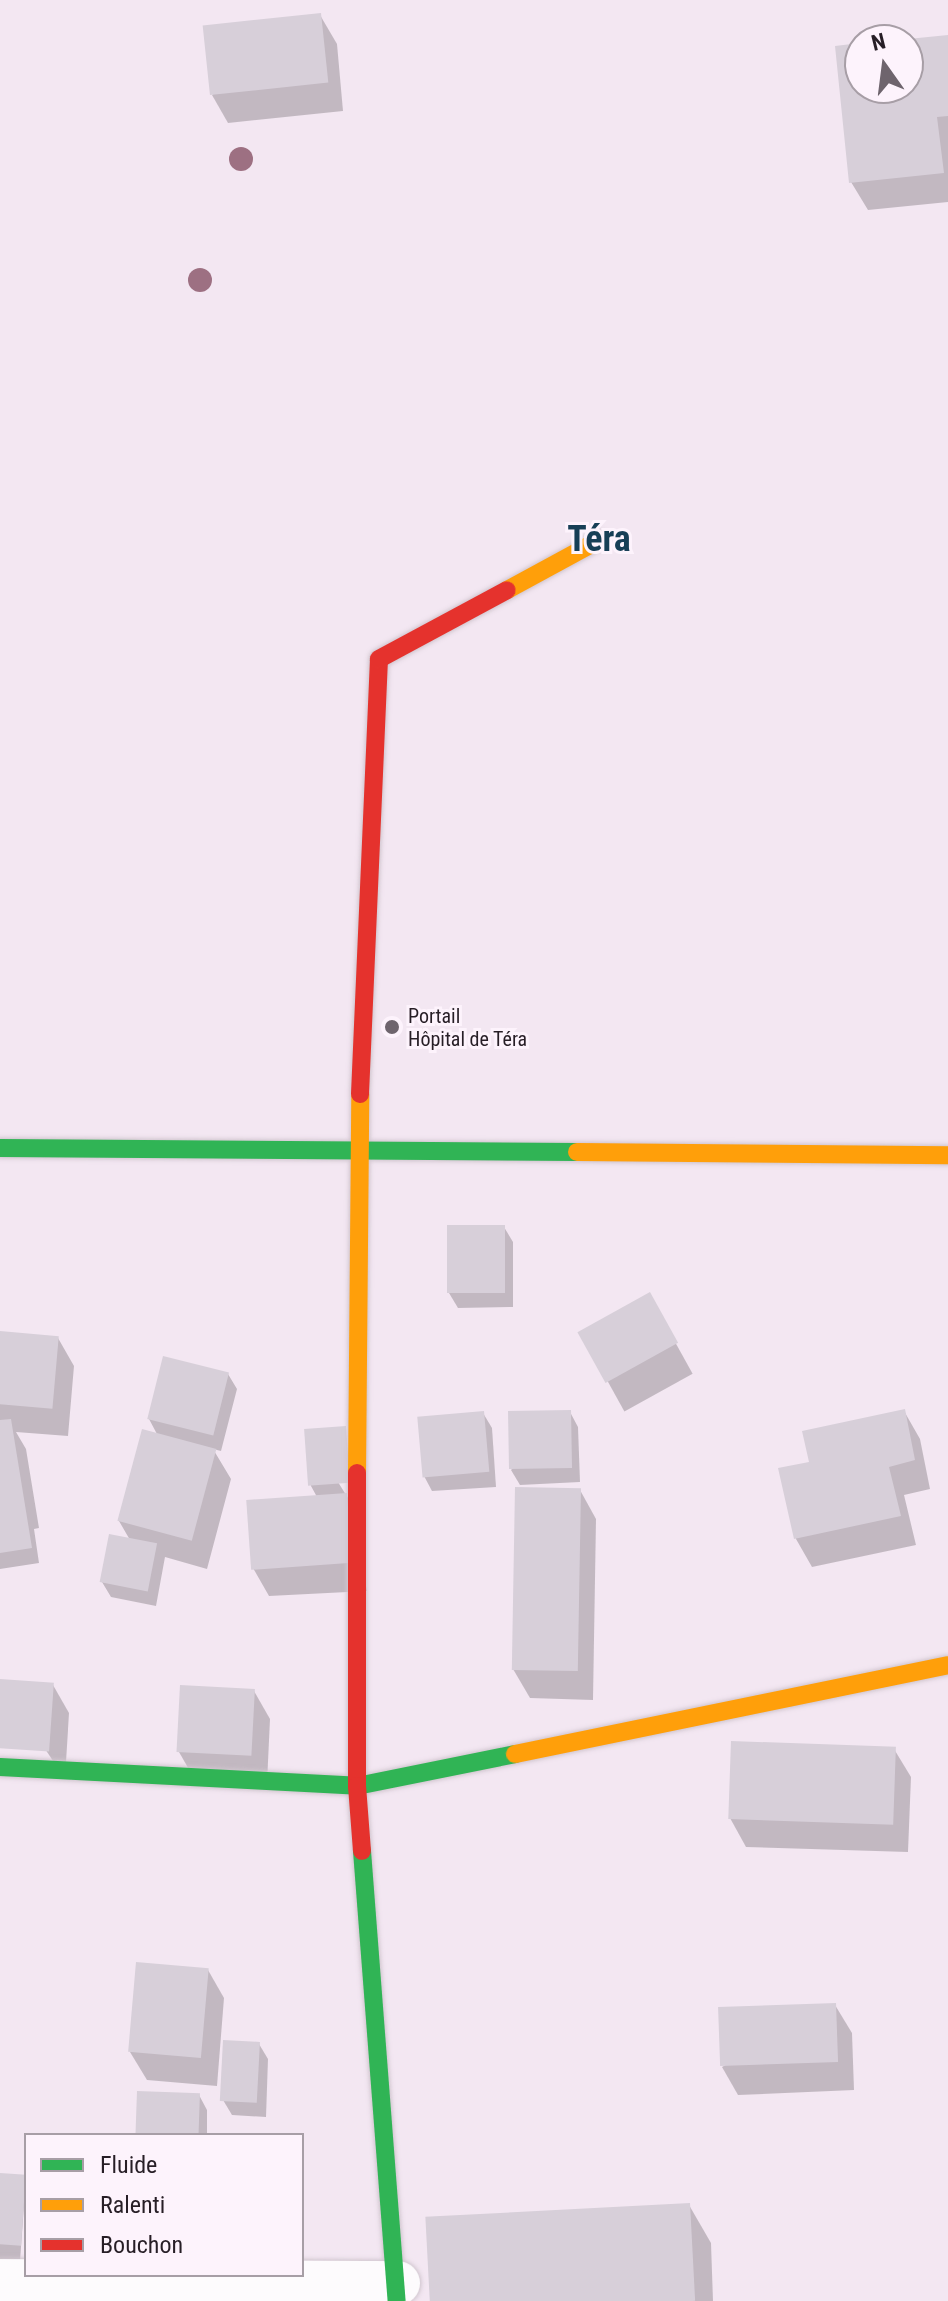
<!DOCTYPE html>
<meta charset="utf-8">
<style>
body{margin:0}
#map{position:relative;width:948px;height:2301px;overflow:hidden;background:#f3e7f2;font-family:"Roboto Condensed",sans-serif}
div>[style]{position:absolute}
.shadow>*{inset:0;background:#0003;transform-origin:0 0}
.building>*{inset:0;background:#d7cfd9;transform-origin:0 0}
.roads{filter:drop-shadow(0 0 2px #d0c5ce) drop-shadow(0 0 2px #d0c5ce)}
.street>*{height:44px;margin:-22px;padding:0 22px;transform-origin:22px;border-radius:22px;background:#fdfbfd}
.fast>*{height:18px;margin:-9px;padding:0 9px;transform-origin:9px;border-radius:9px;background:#30b455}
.slow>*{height:18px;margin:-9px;padding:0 9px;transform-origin:9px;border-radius:9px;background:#ff9f0a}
.jam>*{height:18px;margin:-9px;padding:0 9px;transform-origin:9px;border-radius:9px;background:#e5322d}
.trees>*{width:24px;height:24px;margin:-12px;border-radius:50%;background:#9d7082}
.dots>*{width:22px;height:22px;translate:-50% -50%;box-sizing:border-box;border:4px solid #fdf3fc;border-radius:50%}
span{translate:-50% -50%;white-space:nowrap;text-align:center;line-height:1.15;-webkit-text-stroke:6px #fdf3fc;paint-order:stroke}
.poi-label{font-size:20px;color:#271e26}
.left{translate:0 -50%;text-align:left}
.town-label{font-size:36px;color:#173f56;font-weight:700}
.legend{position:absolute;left:24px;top:2133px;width:280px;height:144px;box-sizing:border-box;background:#fdf3fc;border:2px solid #a79ea6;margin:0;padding:10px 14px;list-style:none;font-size:24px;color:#271e26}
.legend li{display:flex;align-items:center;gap:16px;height:40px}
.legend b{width:40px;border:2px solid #a79ea6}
.north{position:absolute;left:844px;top:24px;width:80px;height:80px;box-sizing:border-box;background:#fdf3fc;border:2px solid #a79ea6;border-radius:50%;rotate:346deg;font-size:22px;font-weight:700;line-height:32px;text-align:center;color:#271e26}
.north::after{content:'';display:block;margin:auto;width:28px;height:36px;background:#6e646d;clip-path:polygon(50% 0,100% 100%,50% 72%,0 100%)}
</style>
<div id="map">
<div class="shadow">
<div style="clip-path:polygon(320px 15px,337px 44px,343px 111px,228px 123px,212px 95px)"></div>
<div style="clip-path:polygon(948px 37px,948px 202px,868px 210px,851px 182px,860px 45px,860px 88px,908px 88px,908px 41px)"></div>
<div style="clip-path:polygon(504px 1227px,513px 1242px,513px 1307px,458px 1308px,449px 1293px)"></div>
<div style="left:649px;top:1295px;width:90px;height:78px;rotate:61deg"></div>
<div style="clip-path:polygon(0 1333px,58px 1338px,74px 1366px,68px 1436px,16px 1432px,26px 1449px,39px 1528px,34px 1529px,39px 1563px,0 1569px)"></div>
<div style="clip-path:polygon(228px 1374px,237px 1389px,221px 1451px,213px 1449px,231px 1479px,207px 1569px,165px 1557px,156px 1606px,111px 1597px,102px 1582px,130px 1540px,119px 1521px,158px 1436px,149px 1419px)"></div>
<div style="clip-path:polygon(904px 1411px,920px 1439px,930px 1489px,904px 1495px,916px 1545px,812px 1567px,796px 1539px,781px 1470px,811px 1463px)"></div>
<div style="clip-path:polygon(570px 1412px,578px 1427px,580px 1482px,520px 1485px,511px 1470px)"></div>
<div style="clip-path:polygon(483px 1413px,492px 1428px,496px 1487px,432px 1491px,424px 1476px)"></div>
<div style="clip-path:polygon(306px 1431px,348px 1498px,367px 1591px,269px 1596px,253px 1568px,317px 1497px,311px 1486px)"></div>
<div style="clip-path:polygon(580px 1490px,596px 1519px,593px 1700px,530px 1698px,513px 1669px)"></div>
<div style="clip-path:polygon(0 1681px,53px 1685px,69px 1713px,65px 1779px)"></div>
<div style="clip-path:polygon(254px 1691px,270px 1719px,267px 1783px,195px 1780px,179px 1752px)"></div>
<div style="clip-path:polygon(894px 1749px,911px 1777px,908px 1852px,746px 1847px,730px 1818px)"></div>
<div style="clip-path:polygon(208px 1970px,224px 1998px,217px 2086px,147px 2080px,130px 2052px)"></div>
<div style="clip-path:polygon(835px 2005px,852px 2033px,854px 2090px,738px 2095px,722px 2067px)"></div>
<div style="clip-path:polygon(259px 2044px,268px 2059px,266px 2117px,232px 2115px,223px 2100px)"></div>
<div style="clip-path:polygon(199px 2095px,207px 2110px,207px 2135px,137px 2135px)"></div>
<div style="left:0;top:2175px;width:26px;height:96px;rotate:4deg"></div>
<div style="clip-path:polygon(689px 2205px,711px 2243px,713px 2301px,430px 2301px)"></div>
</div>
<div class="building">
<div style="left:321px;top:13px;width:70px;height:119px;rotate:84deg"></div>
<div style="clip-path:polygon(948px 35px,948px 116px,937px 117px,944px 173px,849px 183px,835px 46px,860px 43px,860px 88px,908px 88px,908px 39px)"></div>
<div style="left:447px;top:1225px;width:58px;height:68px"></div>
<div style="left:650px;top:1292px;width:58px;height:83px;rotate:61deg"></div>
<div style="left:0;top:1331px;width:59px;height:73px;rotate:5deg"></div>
<div style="left:163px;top:1356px;width:68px;height:65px;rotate:14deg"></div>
<div style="clip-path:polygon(905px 1409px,915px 1460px,889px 1467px,901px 1516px,794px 1539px,778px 1468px,809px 1462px,802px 1431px)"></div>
<div style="left:571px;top:1410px;width:58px;height:63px;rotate:89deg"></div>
<div style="left:484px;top:1411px;width:61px;height:67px;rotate:85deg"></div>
<div style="clip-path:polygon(11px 1419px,32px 1548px,0 1553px,0 1420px)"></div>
<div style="left:346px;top:1426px;width:57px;height:42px;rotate:86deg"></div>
<div style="left:142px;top:1429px;width:77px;height:95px;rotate:15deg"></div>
<div style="left:515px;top:1487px;width:66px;height:183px;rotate:1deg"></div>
<div style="left:347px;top:1493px;width:70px;height:101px;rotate:86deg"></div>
<div style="left:109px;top:1534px;width:49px;height:49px;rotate:11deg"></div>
<div style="left:0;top:1679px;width:54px;height:69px;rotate:4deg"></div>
<div style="left:180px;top:1685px;width:75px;height:67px;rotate:3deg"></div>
<div style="left:731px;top:1741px;width:165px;height:78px;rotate:2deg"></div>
<div style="left:136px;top:1962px;width:73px;height:90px;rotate:5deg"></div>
<div style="left:836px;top:2003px;width:59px;height:118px;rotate:88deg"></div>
<div style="left:223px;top:2040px;width:37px;height:61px;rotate:3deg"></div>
<div style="left:137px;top:2091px;width:63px;height:44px;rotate:2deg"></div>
<div style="left:0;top:2173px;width:26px;height:71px;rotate:4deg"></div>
<div style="left:690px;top:2203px;width:98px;height:265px;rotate:87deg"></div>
</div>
<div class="roads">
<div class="street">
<div style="left:0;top:2281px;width:398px;rotate:0.3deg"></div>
</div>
<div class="fast">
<div style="left:0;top:1148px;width:577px;rotate:0.4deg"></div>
<div style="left:0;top:1767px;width:358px;rotate:3deg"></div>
<div style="left:357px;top:1786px;width:161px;rotate:-11.4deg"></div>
<div style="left:362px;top:1851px;width:451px;rotate:85.6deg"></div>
</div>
<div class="slow">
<div style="left:507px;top:590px;width:105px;rotate:-28.5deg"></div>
<div style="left:577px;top:1152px;width:371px;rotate:0.5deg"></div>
<div style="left:357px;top:1473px;width:379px;rotate:-89.5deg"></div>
<div style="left:515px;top:1754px;width:442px;rotate:-11.6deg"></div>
</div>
<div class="jam">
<div style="left:360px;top:1094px;width:435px;rotate:-87.5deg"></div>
<div style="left:379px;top:659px;width:145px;rotate:-28.3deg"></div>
<div style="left:357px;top:1473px;width:313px;rotate:90deg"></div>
<div style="left:357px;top:1786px;width:65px;rotate:85.6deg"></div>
</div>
</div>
<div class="trees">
<div style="left:241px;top:159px"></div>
<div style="left:200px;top:280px"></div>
</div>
<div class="dots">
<div style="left:392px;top:1027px;background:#6e646d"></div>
</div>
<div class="poi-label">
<span class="left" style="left:408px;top:1028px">Portail<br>Hôpital de Téra</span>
</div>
<div class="town-label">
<span style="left:599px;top:540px">Téra</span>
</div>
<ul class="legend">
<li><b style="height:10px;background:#30b455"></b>Fluide</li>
<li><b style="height:10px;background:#ff9f0a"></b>Ralenti</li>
<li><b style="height:10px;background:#e5322d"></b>Bouchon</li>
</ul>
<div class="north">N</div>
</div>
